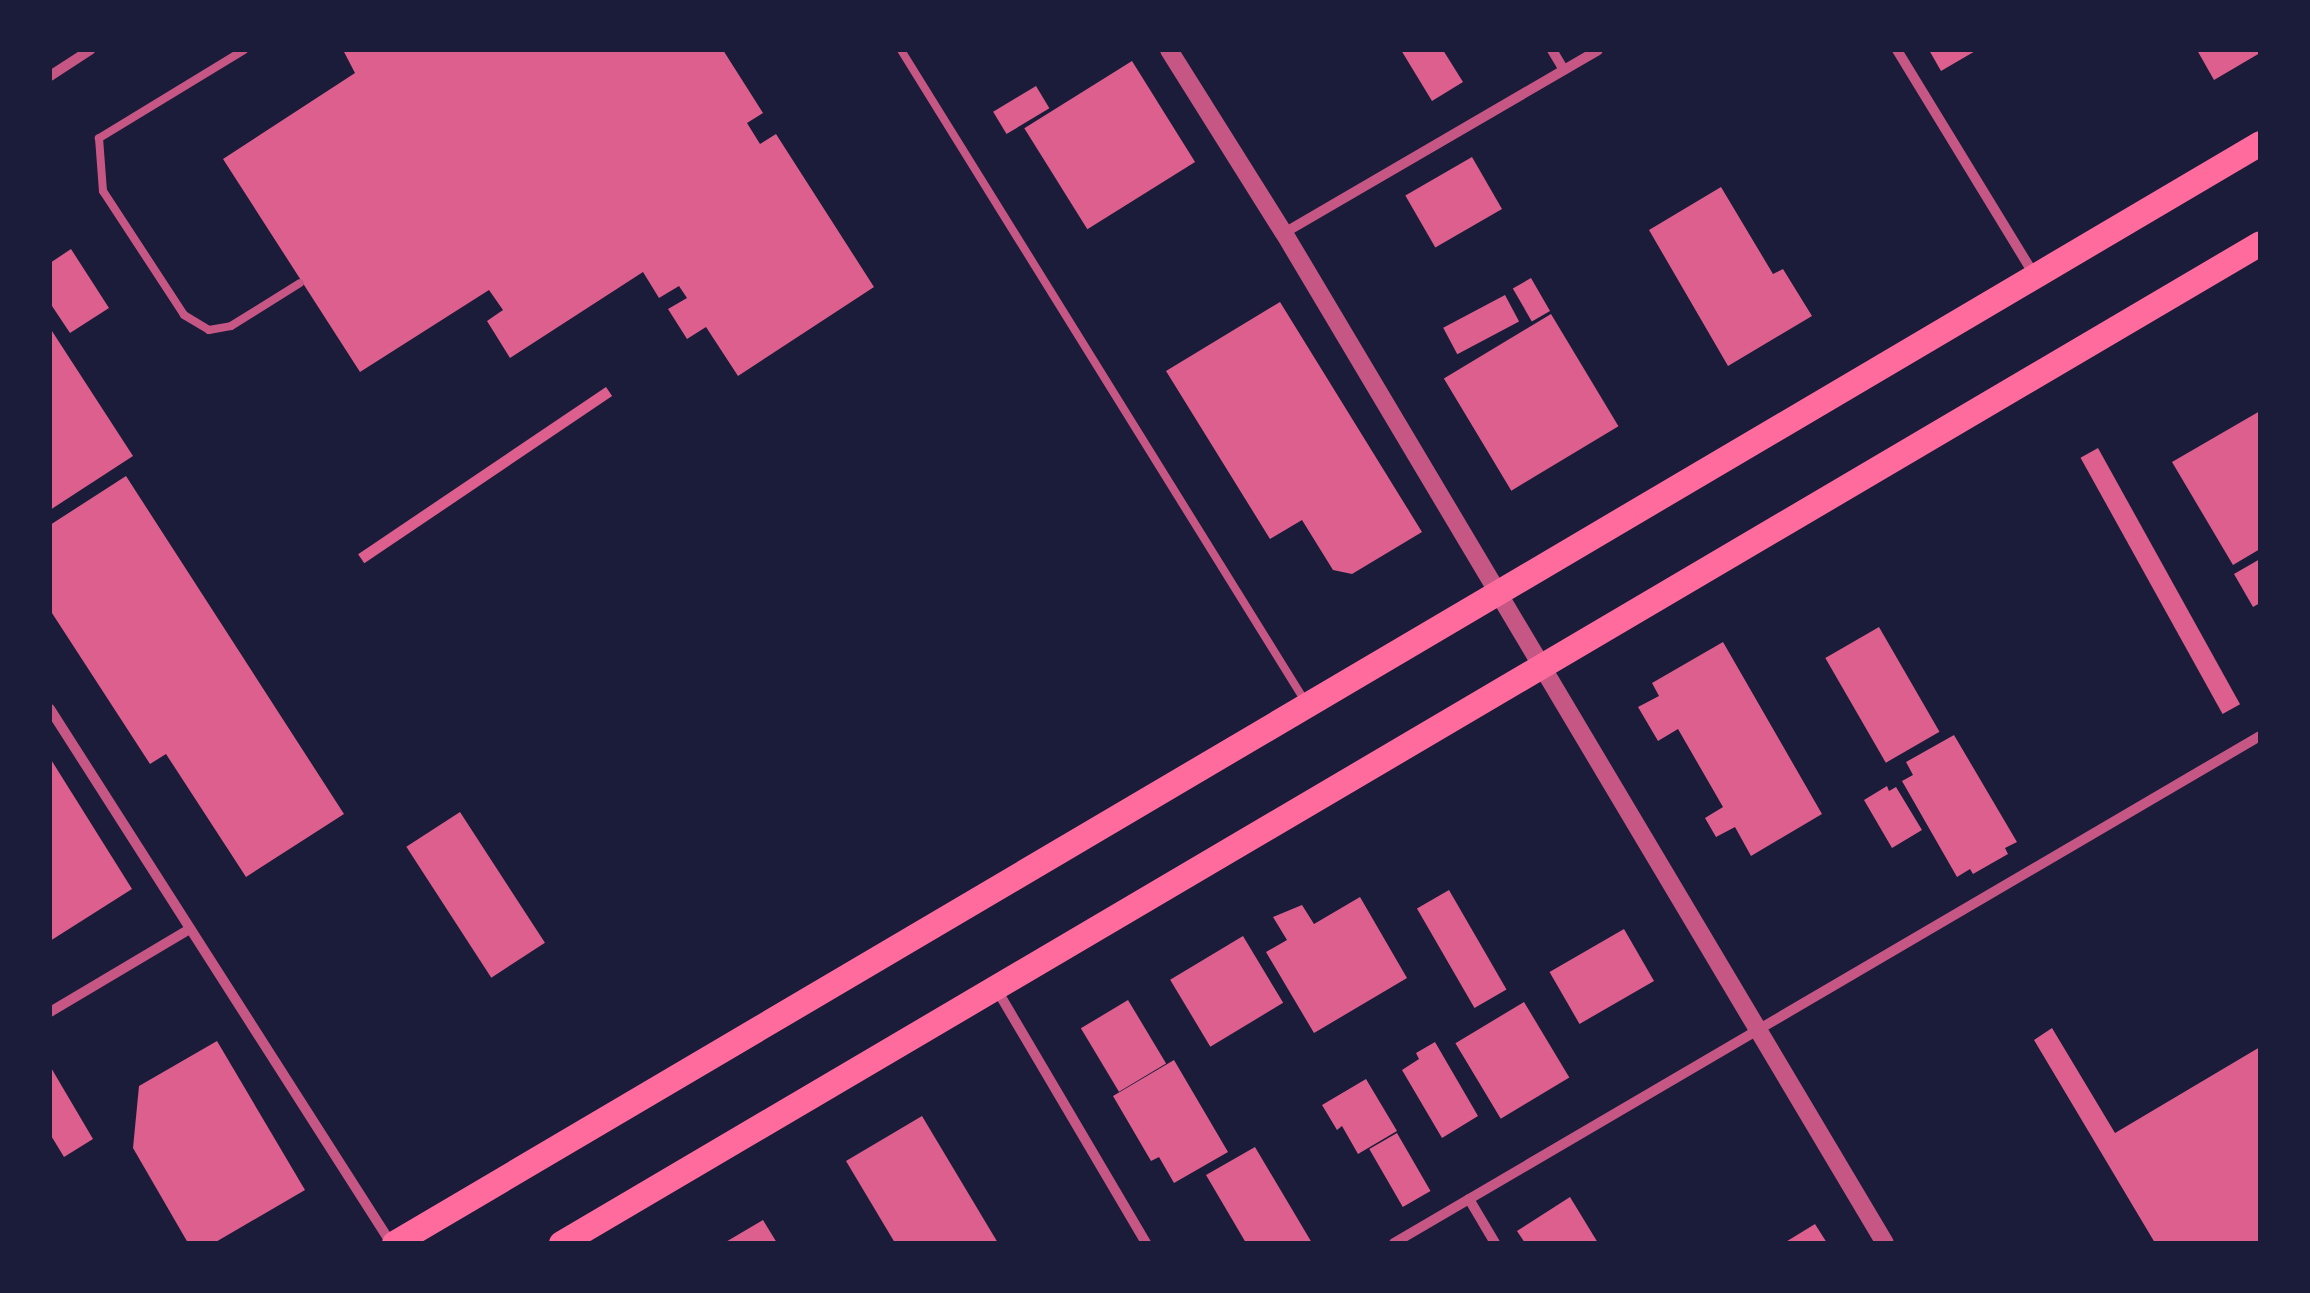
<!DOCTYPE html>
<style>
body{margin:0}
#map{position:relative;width:2310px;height:1293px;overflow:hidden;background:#1b1b3a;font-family:Manrope,sans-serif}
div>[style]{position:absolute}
.building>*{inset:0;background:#dd5f8e;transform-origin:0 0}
.service>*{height:8px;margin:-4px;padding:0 4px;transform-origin:4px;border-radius:4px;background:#c65784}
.minor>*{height:10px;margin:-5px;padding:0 5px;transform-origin:5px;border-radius:5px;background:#c65784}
.tertiary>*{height:18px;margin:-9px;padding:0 9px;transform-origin:9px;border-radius:9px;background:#c65784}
.primary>*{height:25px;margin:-12.5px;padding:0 12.5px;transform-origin:12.5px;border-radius:12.5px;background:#ff6b9d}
span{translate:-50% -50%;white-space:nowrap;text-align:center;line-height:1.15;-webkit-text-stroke:9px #1b1b3a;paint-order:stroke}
.frame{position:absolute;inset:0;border:52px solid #1b1b3a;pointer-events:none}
</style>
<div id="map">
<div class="building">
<div style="clip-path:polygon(343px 50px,723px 50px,763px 113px,747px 123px,760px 144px,776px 134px,874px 287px,738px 376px,706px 327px,687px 339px,668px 309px,687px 298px,679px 286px,659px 298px,643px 272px,510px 358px,487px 321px,503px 310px,489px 290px,360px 372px,223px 159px,355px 73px)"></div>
<div style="clip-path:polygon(1401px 50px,1443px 50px,1463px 82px,1432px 101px)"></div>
<div style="clip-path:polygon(1929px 50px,1977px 50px,1941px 71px)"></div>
<div style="clip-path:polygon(2197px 50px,2260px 50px,2260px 53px,2214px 80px)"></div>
<div style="left:1132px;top:61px;width:119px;height:127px;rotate:58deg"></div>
<div style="left:1036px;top:86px;width:26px;height:50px;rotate:59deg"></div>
<div style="left:1472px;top:157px;width:60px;height:77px;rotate:60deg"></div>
<div style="clip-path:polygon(1721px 187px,1773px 274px,1783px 269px,1812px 316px,1728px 366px,1649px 230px)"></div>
<div style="clip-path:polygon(71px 249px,109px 308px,70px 333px,50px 303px,50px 263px)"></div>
<div style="left:1531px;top:278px;width:38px;height:21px;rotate:60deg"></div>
<div style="left:1505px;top:295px;width:30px;height:70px;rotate:62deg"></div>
<div style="clip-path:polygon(1280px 302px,1422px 532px,1352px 574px,1333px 570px,1302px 520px,1270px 539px,1166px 371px)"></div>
<div style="left:1551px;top:314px;width:131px;height:125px;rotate:59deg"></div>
<div style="clip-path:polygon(50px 328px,133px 456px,50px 510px)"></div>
<div style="left:606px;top:387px;width:11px;height:299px;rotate:56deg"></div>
<div style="clip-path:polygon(2260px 411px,2260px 549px,2233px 565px,2172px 462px)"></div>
<div style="left:2098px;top:448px;width:293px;height:20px;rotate:61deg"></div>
<div style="clip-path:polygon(126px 476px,344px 814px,246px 877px,166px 754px,150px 764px,50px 610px,50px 525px)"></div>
<div style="clip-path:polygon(2260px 559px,2260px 603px,2253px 607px,2234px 574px)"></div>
<div style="left:1879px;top:627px;width:121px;height:62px;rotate:60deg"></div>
<div style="clip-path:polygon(1723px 642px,1822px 814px,1751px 856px,1735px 827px,1716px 837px,1705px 818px,1723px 807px,1678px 729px,1658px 741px,1638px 707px,1659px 696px,1652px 683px)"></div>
<div style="clip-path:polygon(1954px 735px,2017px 842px,2005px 848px,2008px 854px,1973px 874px,1970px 869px,1957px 877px,1902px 781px,1913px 775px,1906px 762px)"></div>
<div style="clip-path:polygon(50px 758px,132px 889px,50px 941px)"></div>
<div style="clip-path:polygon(1887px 786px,1889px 791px,1896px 787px,1922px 830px,1892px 848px,1864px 800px)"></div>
<div style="left:460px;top:812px;width:156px;height:64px;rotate:57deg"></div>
<div style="left:1449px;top:890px;width:115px;height:37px;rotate:60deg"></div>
<div style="clip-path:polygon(1360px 897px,1407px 978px,1314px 1033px,1266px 952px,1287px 940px,1273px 917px,1302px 905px,1314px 924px)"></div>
<div style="left:1624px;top:929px;width:60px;height:86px;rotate:60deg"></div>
<div style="left:1243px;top:936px;width:78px;height:85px;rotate:59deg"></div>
<div style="left:1128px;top:1000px;width:74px;height:55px;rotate:59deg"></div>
<div style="left:1524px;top:1002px;width:88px;height:80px;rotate:59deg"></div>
<div style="clip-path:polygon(2052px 1028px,2115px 1133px,2260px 1047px,2260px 1243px,2155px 1243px,2034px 1040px)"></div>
<div style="clip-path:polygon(217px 1041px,305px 1190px,214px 1243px,188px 1243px,133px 1148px,139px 1086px)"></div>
<div style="clip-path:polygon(1435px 1042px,1478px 1116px,1442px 1138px,1402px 1070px,1419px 1059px,1416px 1053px)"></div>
<div style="clip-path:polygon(1174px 1060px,1228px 1152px,1174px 1183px,1159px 1157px,1151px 1161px,1113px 1096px)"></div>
<div style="clip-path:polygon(50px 1066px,93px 1139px,64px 1157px,50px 1134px)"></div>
<div style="clip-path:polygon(1366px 1079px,1397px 1131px,1358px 1154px,1342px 1126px,1337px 1130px,1322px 1105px)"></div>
<div style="clip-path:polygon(922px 1116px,998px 1243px,895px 1243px,846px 1161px)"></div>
<div style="left:1397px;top:1133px;width:67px;height:32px;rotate:60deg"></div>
<div style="clip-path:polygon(1255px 1147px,1312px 1243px,1246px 1243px,1206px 1175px)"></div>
<div style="clip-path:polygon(1570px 1197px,1598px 1243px,1525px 1243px,1517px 1231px)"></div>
<div style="clip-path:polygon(763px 1220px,777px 1243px,724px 1243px)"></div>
<div style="clip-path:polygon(1815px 1224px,1827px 1243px,1784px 1243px)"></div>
</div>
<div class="service">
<div style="left:244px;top:50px;width:170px;rotate:148.7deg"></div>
<div style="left:99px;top:138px;width:53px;rotate:85.7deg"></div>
<div style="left:103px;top:191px;width:148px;rotate:56.8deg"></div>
<div style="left:184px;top:315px;width:29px;rotate:31deg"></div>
<div style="left:209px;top:330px;width:22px;rotate:-10deg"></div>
<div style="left:231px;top:326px;width:81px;rotate:-31.9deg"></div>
<div style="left:901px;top:50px;width:766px;rotate:58.18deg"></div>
</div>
<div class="minor">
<div style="left:1552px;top:50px;width:23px;rotate:59deg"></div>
<div style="left:1897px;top:50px;width:261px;rotate:58.6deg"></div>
<div style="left:50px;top:76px;width:48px;rotate:-33deg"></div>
<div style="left:1284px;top:233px;width:363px;rotate:-30.2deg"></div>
<div style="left:50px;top:709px;width:634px;rotate:57.44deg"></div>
<div style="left:997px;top:990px;width:294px;rotate:59.5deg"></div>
<div style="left:50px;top:1012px;width:163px;rotate:-30.7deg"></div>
<div style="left:1469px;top:1199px;width:51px;rotate:59.4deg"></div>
<div style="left:1394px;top:1243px;width:1003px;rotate:-30.35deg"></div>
</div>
<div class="tertiary">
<div style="left:1169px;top:50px;width:216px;rotate:57.9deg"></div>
<div style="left:1284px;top:233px;width:1175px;rotate:59.25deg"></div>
</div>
<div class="primary">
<div style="left:394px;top:1243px;width:2166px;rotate:-30.52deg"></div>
<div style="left:561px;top:1243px;width:1971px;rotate:-30.48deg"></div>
</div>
<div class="frame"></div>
</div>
